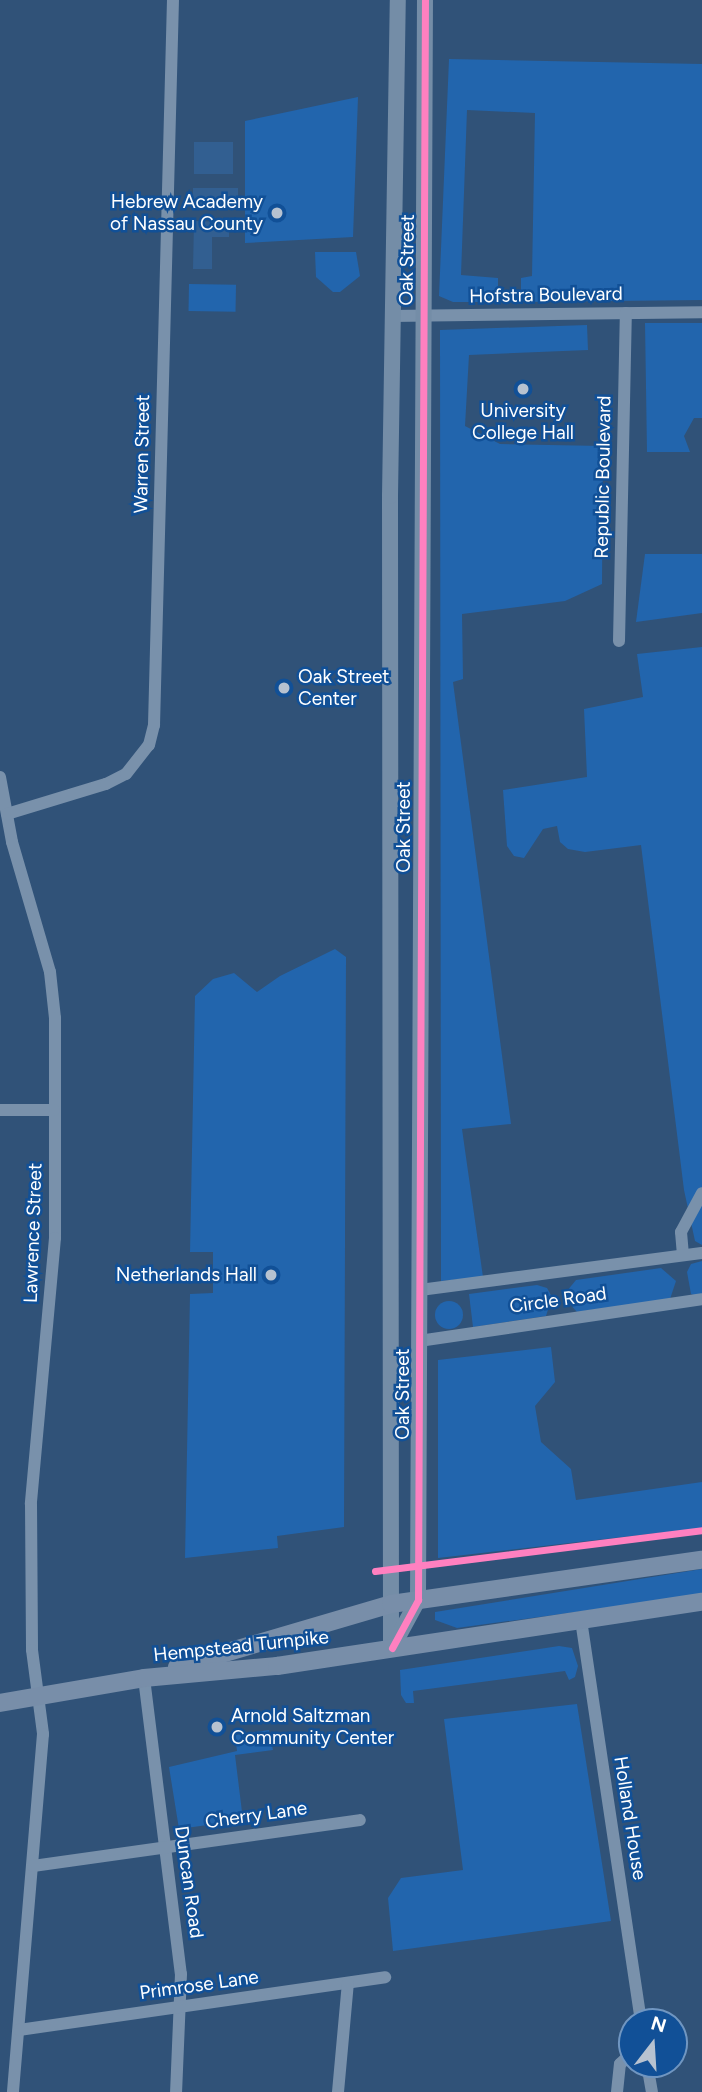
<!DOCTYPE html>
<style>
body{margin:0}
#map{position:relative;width:702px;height:2092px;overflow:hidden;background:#305278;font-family:Figtree,sans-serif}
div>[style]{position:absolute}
.green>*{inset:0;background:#2265ad;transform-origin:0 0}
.round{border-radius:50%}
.water>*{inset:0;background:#325f91;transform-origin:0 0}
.street>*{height:12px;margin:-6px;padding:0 6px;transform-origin:6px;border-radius:6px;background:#7991ab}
.secondary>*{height:16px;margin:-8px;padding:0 8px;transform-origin:8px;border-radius:8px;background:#748da7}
.primary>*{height:18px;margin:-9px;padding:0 9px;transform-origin:9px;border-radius:9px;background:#788ea9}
.cycleway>*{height:7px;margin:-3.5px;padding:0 3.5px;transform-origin:3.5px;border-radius:3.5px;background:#ff80c0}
.dots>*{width:19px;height:19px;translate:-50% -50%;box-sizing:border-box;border:4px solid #115097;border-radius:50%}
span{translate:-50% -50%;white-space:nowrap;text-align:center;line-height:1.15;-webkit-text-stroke:5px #115097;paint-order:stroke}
.poi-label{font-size:19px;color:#fff}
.right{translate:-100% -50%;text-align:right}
.left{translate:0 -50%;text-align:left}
.street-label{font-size:19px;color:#fff}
.north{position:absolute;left:618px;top:2008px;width:70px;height:70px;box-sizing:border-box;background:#115097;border:2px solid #7096c1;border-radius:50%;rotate:17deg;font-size:19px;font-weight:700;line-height:28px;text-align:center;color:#fff}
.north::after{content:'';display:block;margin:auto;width:24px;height:32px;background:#b7c2d0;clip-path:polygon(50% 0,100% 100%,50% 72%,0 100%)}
</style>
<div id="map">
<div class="green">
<div style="clip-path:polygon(449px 59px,702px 64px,702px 300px,521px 302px,521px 278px,532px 276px,535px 113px,467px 110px,461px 275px,498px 278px,498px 302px,453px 302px,439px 296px)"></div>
<div style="clip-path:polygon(358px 97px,353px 237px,245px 243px,245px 121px)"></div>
<div style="clip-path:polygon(315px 252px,356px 252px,360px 276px,340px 292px,333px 292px,316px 277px)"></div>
<div style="left:189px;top:284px;width:47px;height:27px;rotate:1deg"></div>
<div style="clip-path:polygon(645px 323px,702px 323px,702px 418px,694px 418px,684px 436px,690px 452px,647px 452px)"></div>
<div style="clip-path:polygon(587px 325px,588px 350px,469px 355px,465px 426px,500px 444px,603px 446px,602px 584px,565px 601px,462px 614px,463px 679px,453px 682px,511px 1124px,462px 1129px,483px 1277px,441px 1281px,440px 330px)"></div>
<div style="clip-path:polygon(645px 554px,702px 554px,702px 613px,636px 622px)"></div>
<div style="clip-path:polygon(702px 647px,702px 1245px,695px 1241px,684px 1190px,641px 845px,585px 852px,568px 849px,560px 842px,557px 826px,543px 829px,524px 858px,514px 856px,507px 846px,503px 790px,587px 777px,584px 709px,643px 697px,637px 654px)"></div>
<div style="clip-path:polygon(335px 949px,346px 957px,344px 1527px,277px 1536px,278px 1548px,185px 1558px,190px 1294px,213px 1293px,213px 1252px,190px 1252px,195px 996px,213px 979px,234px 973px,257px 992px,280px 976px)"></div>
<div style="clip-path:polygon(702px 1261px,702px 1298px,691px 1294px,687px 1272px,691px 1264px)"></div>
<div style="clip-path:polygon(661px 1268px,676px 1281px,670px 1299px,577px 1312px,567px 1301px,567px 1291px,576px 1280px)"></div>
<div style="clip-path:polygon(537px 1285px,547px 1288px,552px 1297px,546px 1316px,473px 1327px,469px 1294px)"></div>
<div class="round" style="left:435px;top:1301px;width:28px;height:28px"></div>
<div style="clip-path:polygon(551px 1347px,555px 1382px,535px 1406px,541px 1442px,571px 1469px,576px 1500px,702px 1482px,702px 1528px,438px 1558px,438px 1360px)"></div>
<div style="clip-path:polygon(702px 1569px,702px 1595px,457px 1628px,435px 1620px,435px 1612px)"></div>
<div style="clip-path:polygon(559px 1646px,572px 1648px,578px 1666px,575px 1677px,569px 1680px,565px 1671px,413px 1691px,414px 1703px,406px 1703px,401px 1695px,400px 1670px)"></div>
<div style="clip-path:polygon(577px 1704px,611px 1921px,393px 1951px,388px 1898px,401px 1878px,463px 1870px,444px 1719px)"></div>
<div style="clip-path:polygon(269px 1730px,273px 1750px,235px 1755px,243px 1820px,179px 1829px,169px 1767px,237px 1751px,235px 1735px)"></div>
</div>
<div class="water">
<div style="left:194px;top:142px;width:39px;height:32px"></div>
<div style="left:193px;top:188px;width:45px;height:18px"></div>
<div style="clip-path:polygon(194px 221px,229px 222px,229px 237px,212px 237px,212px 269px,193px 269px)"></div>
</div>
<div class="street">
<div style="left:391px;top:316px;width:311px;rotate:-0.7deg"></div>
<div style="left:619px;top:641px;width:328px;rotate:-88.8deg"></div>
<div style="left:0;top:777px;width:66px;rotate:79.5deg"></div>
<div style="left:12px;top:842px;width:135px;rotate:73.7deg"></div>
<div style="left:50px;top:972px;width:46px;rotate:83.8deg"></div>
<div style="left:55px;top:1018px;width:220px;rotate:90deg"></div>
<div style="left:55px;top:1238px;width:267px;rotate:95.2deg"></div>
<div style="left:31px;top:1504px;width:146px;rotate:89.6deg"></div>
<div style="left:32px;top:1650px;width:85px;rotate:82.5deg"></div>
<div style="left:43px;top:1734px;width:359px;rotate:94.8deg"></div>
<div style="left:7px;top:814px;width:103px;rotate:-16.9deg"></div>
<div style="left:106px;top:784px;width:22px;rotate:-27deg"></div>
<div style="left:126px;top:774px;width:37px;rotate:-52deg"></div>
<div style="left:149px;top:745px;width:21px;rotate:-76deg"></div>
<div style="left:154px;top:725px;width:725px;rotate:-88.5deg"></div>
<div style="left:0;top:1110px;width:54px"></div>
<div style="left:683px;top:1255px;width:23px;rotate:-95deg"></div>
<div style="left:681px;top:1232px;width:44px;rotate:-61.7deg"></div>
<div style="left:420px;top:1290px;width:284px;rotate:-7.5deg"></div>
<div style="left:419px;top:1341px;width:286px;rotate:-8.4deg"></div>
<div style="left:581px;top:1620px;width:406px;rotate:81.5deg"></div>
<div style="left:144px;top:1678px;width:298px;rotate:82.9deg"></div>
<div style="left:181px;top:1974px;width:118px;rotate:92.4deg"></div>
<div style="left:33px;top:1866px;width:330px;rotate:-8deg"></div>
<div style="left:19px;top:2030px;width:370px;rotate:-8.2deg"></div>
<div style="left:647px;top:2064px;width:28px;rotate:80deg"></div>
<div style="left:338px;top:2092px;width:109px;rotate:-84.8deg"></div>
<div style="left:617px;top:2092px;width:28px;rotate:-84deg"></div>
<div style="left:620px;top:2064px;width:16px;rotate:-43deg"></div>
</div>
<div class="secondary">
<div style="left:391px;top:1646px;width:1150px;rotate:-90.05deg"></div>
<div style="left:390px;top:496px;width:496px;rotate:-89.1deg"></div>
<div style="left:392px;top:1648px;width:55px;rotate:-61.6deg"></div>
<div style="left:418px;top:1600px;width:1600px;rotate:-89.75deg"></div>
</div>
<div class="primary">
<div style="left:177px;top:1667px;width:223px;rotate:-16.4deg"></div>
<div style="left:391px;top:1604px;width:314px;rotate:-8.1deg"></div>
<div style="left:0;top:1703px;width:146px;rotate:-9.8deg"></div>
<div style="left:144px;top:1678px;width:134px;rotate:-5.2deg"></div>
<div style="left:277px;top:1666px;width:430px;rotate:-8.6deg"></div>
</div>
<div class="cycleway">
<div style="left:375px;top:1571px;width:330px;rotate:-7.1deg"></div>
<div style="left:392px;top:1648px;width:55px;rotate:-61.6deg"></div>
<div style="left:418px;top:1600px;width:1600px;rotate:-89.75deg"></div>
</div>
<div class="dots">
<div style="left:277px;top:213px;background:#b7c2d0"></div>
<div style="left:523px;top:389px;background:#b7c2d0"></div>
<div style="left:284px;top:688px;background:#b7c2d0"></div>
<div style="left:271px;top:1275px;background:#b7c2d0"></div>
<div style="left:217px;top:1727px;background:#b7c2d0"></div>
</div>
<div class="poi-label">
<span class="right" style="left:263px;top:213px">Hebrew Academy<br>of Nassau County</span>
<span style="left:523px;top:422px">University<br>College Hall</span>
<span class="left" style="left:298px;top:688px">Oak Street<br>Center</span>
<span class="right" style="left:257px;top:1275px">Netherlands Hall</span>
<span class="left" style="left:231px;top:1727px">Arnold Saltzman<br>Community Center</span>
</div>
<div class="street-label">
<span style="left:407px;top:260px;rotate:-89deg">Oak Street</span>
<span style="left:546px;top:295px;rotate:-1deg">Hofstra Boulevard</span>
<span style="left:142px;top:454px;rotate:-89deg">Warren Street</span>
<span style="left:603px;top:477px;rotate:-89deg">Republic Boulevard</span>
<span style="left:404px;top:827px;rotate:-90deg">Oak Street</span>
<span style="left:33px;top:1233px;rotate:-88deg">Lawrence Street</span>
<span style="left:558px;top:1300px;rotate:-8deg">Circle Road</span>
<span style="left:403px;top:1394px;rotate:-90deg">Oak Street</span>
<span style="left:241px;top:1646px;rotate:-6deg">Hempstead Turnpike</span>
<span style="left:256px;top:1815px;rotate:-8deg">Cherry Lane</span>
<span style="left:630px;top:1818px;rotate:81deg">Holland House</span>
<span style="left:189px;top:1882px;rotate:82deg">Duncan Road</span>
<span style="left:199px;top:1985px;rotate:-8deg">Primrose Lane</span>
</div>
<div class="north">N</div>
</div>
